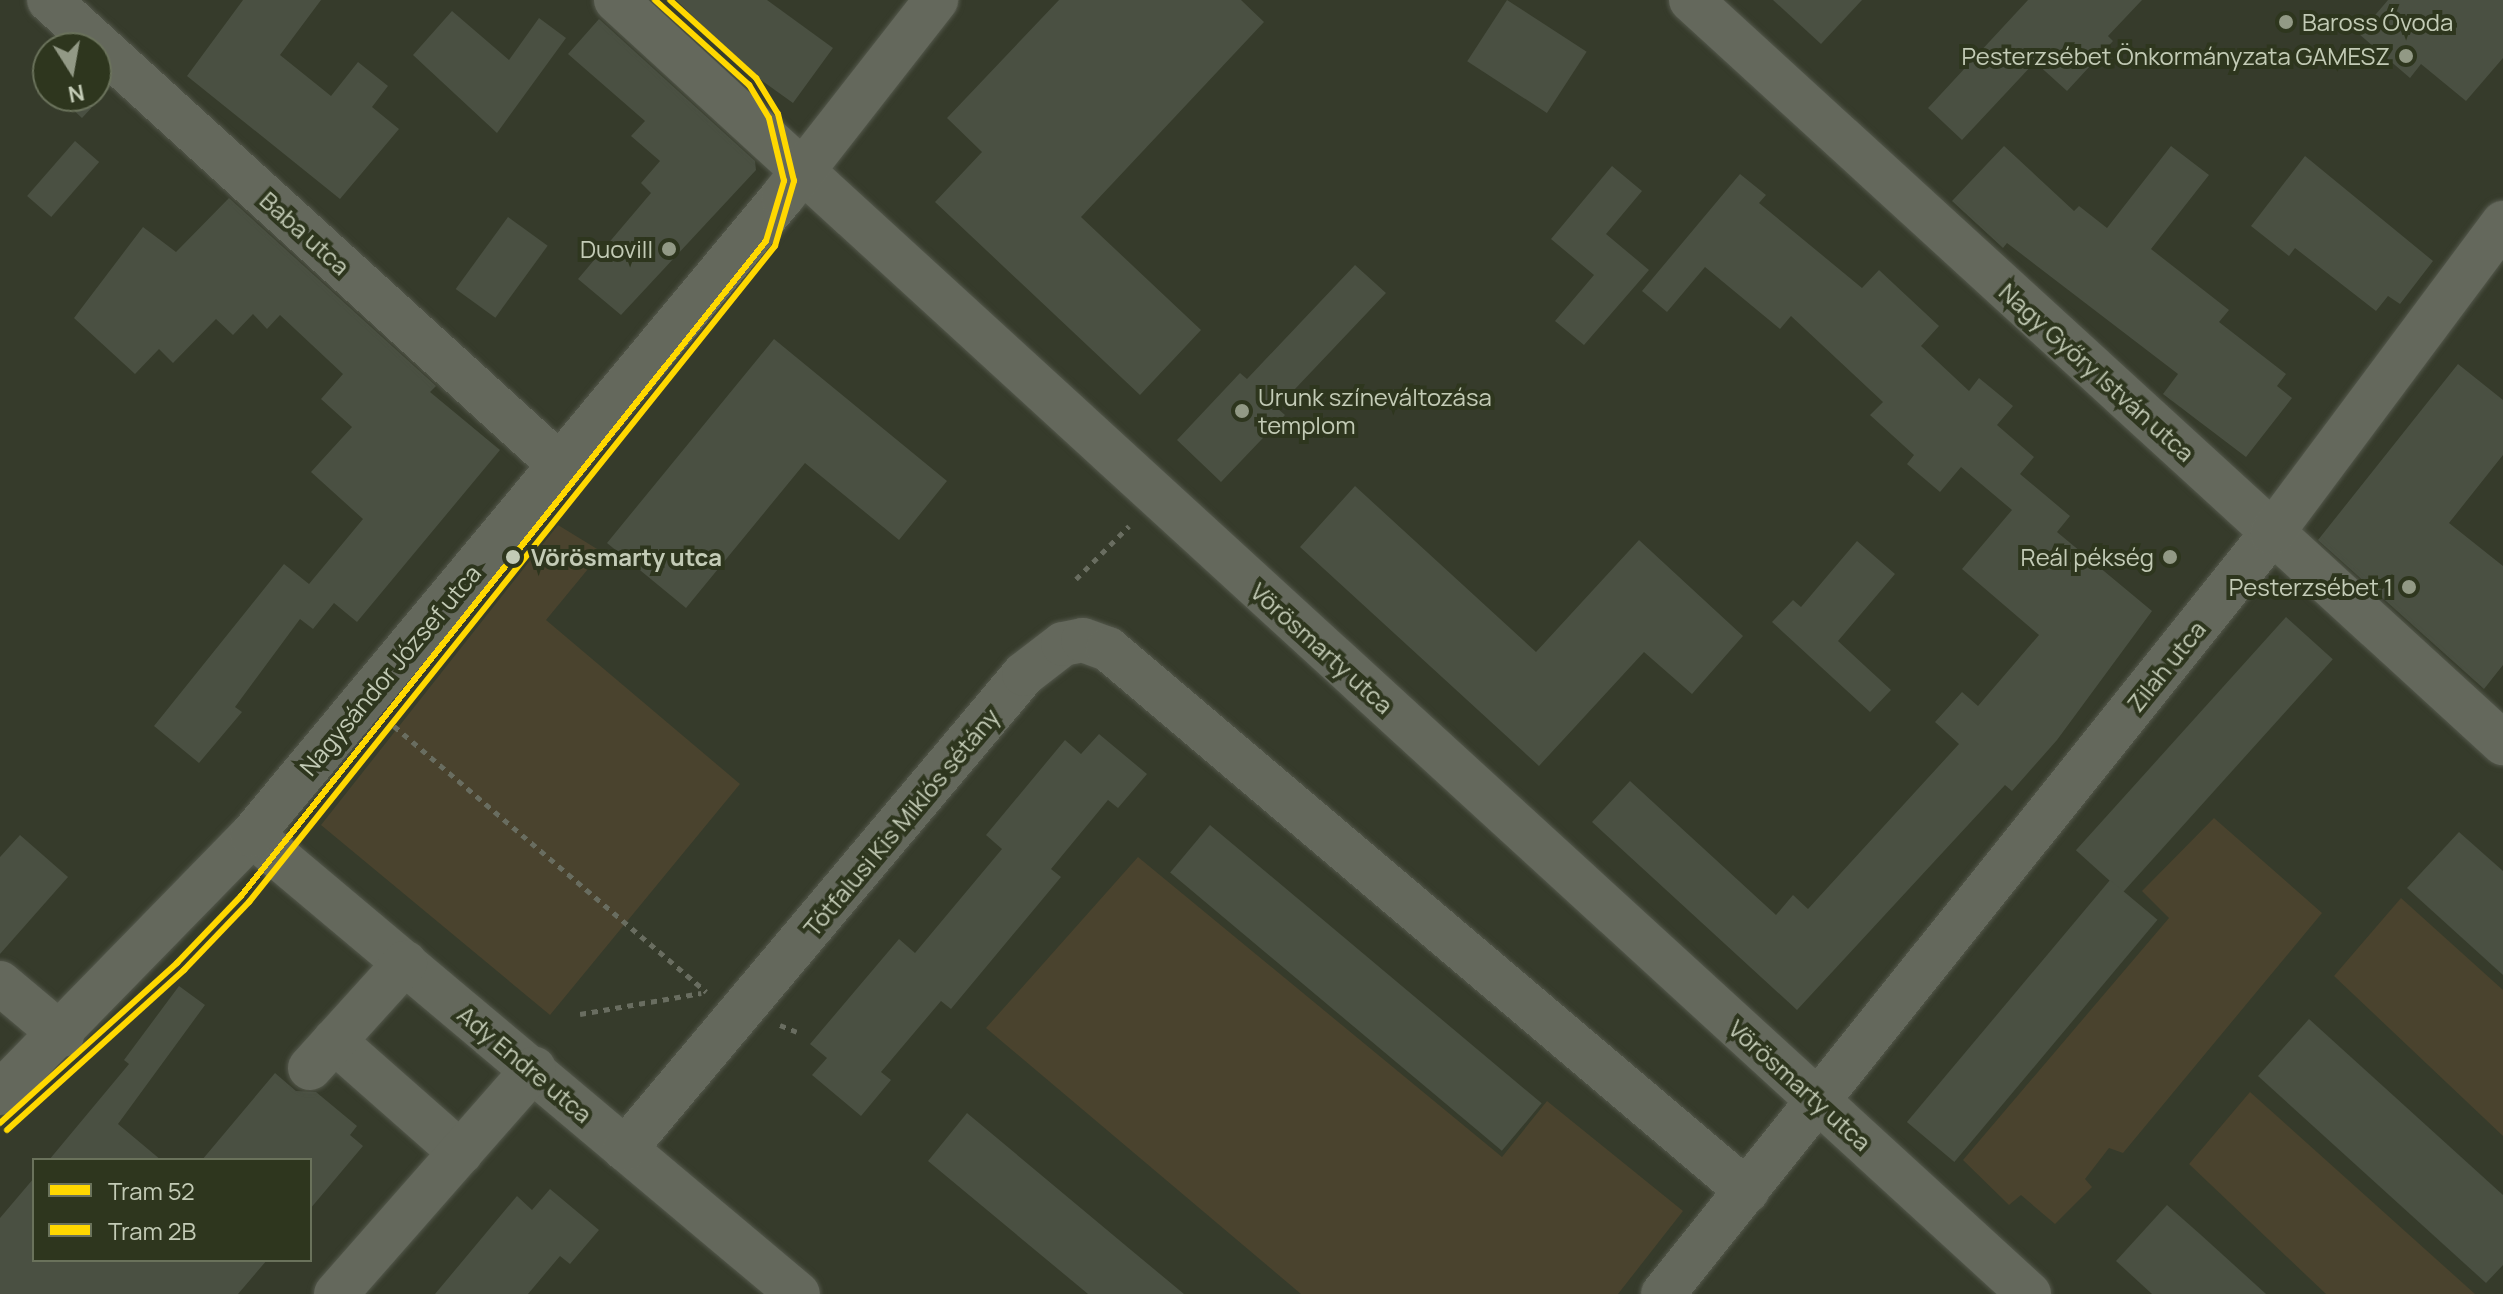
<!DOCTYPE html>
<meta charset="utf-8">
<style>
body{margin:0}
#map{position:relative;width:2503px;height:1294px;overflow:hidden;background:#363b2b;font-family:Manrope,sans-serif}
div>[style]{position:absolute}
.green>*{inset:0;background:#4a432e}
.building>*{inset:0;background:#4a5042;transform-origin:0 0}
.path>*{height:5px;margin-top:-2.5px;transform-origin:0;background:repeating-linear-gradient(90deg,#696d60 0 6px,transparent 0 12px)}
.roads{filter:drop-shadow(0 0 2px #53574b) drop-shadow(0 0 2px #53574b)}
.minor>*{height:44px;margin:-22px;padding:0 22px;transform-origin:22px;border-radius:22px;background:#64685c}
.tram-1>*{height:6px;margin:-3px;padding:0 3px;transform-origin:3px;border-radius:3px;background:#ffd800}
.tram-2>*{height:6px;margin:-3px;padding:0 3px;transform-origin:3px;border-radius:3px;background:#ffd800}
.dots>*{width:22px;height:22px;translate:-50% -50%;box-sizing:border-box;border:4px solid #2e361e;border-radius:50%}
span{translate:-50% -50%;white-space:nowrap;text-align:center;line-height:1.15;-webkit-text-stroke:8px #2e361e;paint-order:stroke}
.poi-label{font-size:24px;color:#c3cbb6}
.left{translate:0 -50%;text-align:left}
.right{translate:-100% -50%;text-align:right}
.street-label{font-size:24px;color:#c3cbb6}
.stop-label{font-size:24px;color:#c3cbb6;font-weight:700}
.legend{position:absolute;left:32px;top:1158px;width:280px;height:104px;box-sizing:border-box;background:#2e361e;border:2px solid #6a725b;margin:0;padding:10px 14px;list-style:none;font-size:24px;color:#c3cbb6}
.legend li{display:flex;align-items:center;gap:16px;height:40px}
.legend b{width:40px;border:2px solid #6a725b}
.north{position:absolute;left:32px;top:32px;width:80px;height:80px;box-sizing:border-box;background:#2e361e;border:2px solid #6a725b;border-radius:50%;rotate:169deg;font-size:22px;font-weight:700;line-height:32px;text-align:center;color:#c3cbb6}
.north::after{content:'';display:block;margin:auto;width:28px;height:36px;background:#929985;clip-path:polygon(50% 0,100% 100%,50% 72%,0 100%)}
</style>
<div id="map">
<div class="green">
<div style="clip-path:polygon(558px 525px,602px 552px,546px 620px,740px 784px,550px 1015px,321px 825px)"></div>
<div style="clip-path:polygon(2214px 818px,2322px 913px,2123px 1153px,2109px 1148px,2085px 1179px,2092px 1187px,2055px 1224px,2021px 1195px,2009px 1205px,1963px 1160px,2169px 918px,2142px 891px)"></div>
<div style="clip-path:polygon(1138px 857px,1502px 1157px,1547px 1101px,1683px 1211px,1618px 1294px,1301px 1294px,986px 1028px)"></div>
<div style="clip-path:polygon(2401px 898px,2503px 990px,2503px 1136px,2334px 976px)"></div>
<div style="clip-path:polygon(2250px 1092px,2475px 1294px,2326px 1294px,2189px 1164px)"></div>
</div>
<div class="building">
<div style="clip-path:polygon(243px 0,321px 0,280px 55px,331px 96px,358px 62px,388px 86px,372px 107px,399px 129px,340px 199px,187px 76px)"></div>
<div style="clip-path:polygon(676px 0,767px 0,833px 48px,793px 103px,725px 54px,728px 50px)"></div>
<div style="clip-path:polygon(1059px 0,1241px 0,1264px 22px,1081px 217px,1201px 330px,1140px 395px,935px 202px,982px 152px,947px 118px)"></div>
<div style="left:1507px;top:0;width:95px;height:73px;rotate:33deg"></div>
<div style="clip-path:polygon(1773px 0,1862px 0,1821px 44px)"></div>
<div style="clip-path:polygon(2028px 0,2142px 0,2108px 36px,2113px 41px,2067px 91px,2035px 62px,1962px 140px,1928px 108px)"></div>
<div style="clip-path:polygon(2388px 0,2503px 0,2503px 58px,2466px 101px,2421px 64px,2410px 78px,2359px 34px)"></div>
<div style="clip-path:polygon(452px 11px,509px 60px,539px 18px,566px 38px,497px 133px,413px 55px)"></div>
<div style="clip-path:polygon(599px 19px,755px 161px,756px 170px,621px 315px,578px 279px,651px 193px,641px 183px,660px 161px,631px 136px,645px 121px,568px 54px)"></div>
<div style="clip-path:polygon(96px 77px,109px 89px,82px 118px,58px 96px,96px 96px)"></div>
<div style="left:75px;top:141px;width:32px;height:73px;rotate:41deg"></div>
<div style="clip-path:polygon(2004px 146px,2074px 211px,2079px 206px,2107px 228px,2171px 146px,2209px 175px,2151px 249px,2229px 310px,2219px 322px,2286px 374px,2277px 386px,2292px 398px,2246px 457px,2163px 394px,2178px 374px,2007px 243px,2003px 248px,1952px 201px)"></div>
<div style="clip-path:polygon(2305px 156px,2433px 261px,2400px 304px,2388px 296px,2376px 311px,2295px 248px,2289px 256px,2251px 226px)"></div>
<div style="clip-path:polygon(1612px 166px,1642px 191px,1606px 234px,1649px 270px,1584px 345px,1555px 321px,1594px 275px,1551px 239px)"></div>
<div style="clip-path:polygon(1740px 174px,1766px 195px,1759px 203px,1862px 288px,1879px 270px,1939px 326px,1921px 346px,1969px 391px,1979px 378px,2013px 406px,1997px 425px,2034px 457px,2020px 474px,2070px 516px,2057px 532px,2152px 611px,2057px 740px,2012px 791px,2005px 785px,1797px 1010px,1592px 822px,1630px 781px,1776px 915px,1793px 895px,1808px 909px,1959px 744px,1935px 722px,1962px 692px,1978px 706px,2039px 635px,1962px 569px,2012px 510px,1961px 467px,1940px 492px,1907px 464px,1914px 455px,1870px 415px,1883px 402px,1791px 316px,1780px 329px,1705px 267px,1667px 312px,1642px 291px)"></div>
<div style="clip-path:polygon(229px 198px,436px 386px,430px 392px,500px 450px,357px 622px,334px 603px,313px 629px,300px 619px,235px 707px,242px 712px,199px 763px,154px 726px,284px 564px,309px 584px,363px 519px,311px 472px,352px 427px,321px 399px,343px 374px,280px 315px,267px 329px,253px 314px,233px 335px,216px 319px,173px 363px,159px 349px,135px 374px,74px 318px,143px 227px,176px 252px)"></div>
<div style="left:508px;top:217px;width:49px;height:89px;rotate:36deg"></div>
<div style="clip-path:polygon(1355px 265px,1386px 293px,1277px 408px,1285px 415px,1221px 482px,1177px 440px,1240px 373px,1247px 379px)"></div>
<div style="clip-path:polygon(774px 339px,947px 481px,899px 540px,805px 463px,686px 608px,607px 543px)"></div>
<div style="clip-path:polygon(2458px 364px,2503px 400px,2503px 455px,2449px 523px,2503px 566px,2503px 665px,2484px 689px,2318px 540px)"></div>
<div style="clip-path:polygon(1355px 486px,1536px 652px,1639px 540px,1743px 636px,1692px 694px,1644px 652px,1539px 766px,1300px 547px)"></div>
<div style="clip-path:polygon(1857px 541px,1895px 574px,1838px 641px,1891px 690px,1870px 712px,1772px 622px,1793px 600px,1801px 607px)"></div>
<div style="left:2286px;top:617px;width:63px;height:314px;rotate:42deg"></div>
<div style="clip-path:polygon(1099px 734px,1147px 774px,1118px 808px,1108px 800px,1051px 869px,1061px 877px,951px 1009px,941px 1001px,881px 1072px,891px 1080px,861px 1116px,812px 1075px,827px 1058px,810px 1044px,899px 939px,915px 953px,1002px 849px,986px 835px,1065px 740px,1081px 754px)"></div>
<div style="left:1210px;top:825px;width:433px;height:62px;rotate:40deg"></div>
<div style="clip-path:polygon(2459px 832px,2503px 871px,2503px 975px,2407px 888px)"></div>
<div style="clip-path:polygon(20px 835px,68px 877px,0 954px,0 857px)"></div>
<div style="left:2110px;top:880px;width:62px;height:316px;rotate:40deg"></div>
<div style="clip-path:polygon(179px 986px,205px 1005px,118px 1124px,161px 1160px,49px 1160px,129px 1064px,124px 1060px)"></div>
<div style="clip-path:polygon(2309px 1019px,2503px 1195px,2503px 1265px,2486px 1283px,2258px 1076px)"></div>
<div style="clip-path:polygon(275px 1073px,296px 1091px,316px 1092px,357px 1126px,350px 1135px,363px 1146px,310px 1209px,310px 1160px,202px 1160px)"></div>
<div style="clip-path:polygon(967px 1113px,1131px 1250px,1184px 1294px,1088px 1294px,928px 1161px)"></div>
<div style="clip-path:polygon(34px 1178px,34px 1260px,267px 1260px,238px 1294px,0 1294px,0 1218px)"></div>
<div style="clip-path:polygon(550px 1189px,599px 1230px,570px 1264px,560px 1256px,528px 1294px,435px 1294px,517px 1196px,532px 1210px)"></div>
<div style="clip-path:polygon(2167px 1205px,2201px 1235px,2266px 1294px,2152px 1294px,2116px 1261px)"></div>
</div>
<div class="path">
<div style="left:1076px;top:579px;width:75px;rotate:-45deg"></div>
<div style="left:394px;top:726px;width:410px;rotate:40.4deg"></div>
<div style="left:580px;top:1014px;width:123px;rotate:-9.8deg"></div>
<div style="left:780px;top:1025px;width:18px;rotate:22deg"></div>
</div>
<div class="roads">
<div class="minor">
<div style="left:49px;top:0;width:692px;rotate:42.31deg"></div>
<div style="left:616px;top:0;width:1916px;rotate:42.48deg"></div>
<div style="left:1691px;top:0;width:1101px;rotate:42.46deg"></div>
<div style="left:252px;top:835px;width:713px;rotate:40.05deg"></div>
<div style="left:0;top:983px;width:81px;rotate:40deg"></div>
<div style="left:334px;top:1041px;width:169px;rotate:41.4deg"></div>
<div style="left:310px;top:1068px;width:142px;rotate:-47.9deg"></div>
<div style="left:0;top:1093px;width:361px;rotate:-45.7deg"></div>
<div style="left:252px;top:835px;width:831px;rotate:-50.27deg"></div>
<div style="left:783px;top:196px;width:249px;rotate:-52deg"></div>
<div style="left:625px;top:1149px;width:620px;rotate:-49.97deg"></div>
<div style="left:1024px;top:674px;width:49px;rotate:-37.6deg"></div>
<div style="left:1063px;top:644px;width:20px;rotate:-11deg"></div>
<div style="left:1083px;top:640px;width:27px;rotate:20deg"></div>
<div style="left:1108px;top:649px;width:838px;rotate:40.3deg"></div>
<div style="left:336px;top:1294px;width:300px;rotate:-48.7deg"></div>
<div style="left:1663px;top:1294px;width:975px;rotate:-51.33deg"></div>
<div style="left:2272px;top:533px;width:387px;rotate:-53.3deg"></div>
</div>
</div>
<div class="tram-1">
<div style="left:0;top:1123px;width:239px;rotate:-42.1deg"></div>
<div style="left:177px;top:963px;width:93px;rotate:-46.3deg"></div>
<div style="left:241px;top:896px;width:839px;rotate:-51.29deg"></div>
<div style="left:766px;top:241px;width:63px;rotate:-73.3deg"></div>
<div style="left:784px;top:181px;width:65px;rotate:-103.4deg"></div>
<div style="left:769px;top:118px;width:39px;rotate:-121deg"></div>
<div style="left:749px;top:85px;width:127px;rotate:-137.9deg"></div>
</div>
<div class="tram-2">
<div style="left:7px;top:1130px;width:239px;rotate:-42.1deg"></div>
<div style="left:184px;top:970px;width:94px;rotate:-46.3deg"></div>
<div style="left:249px;top:902px;width:841px;rotate:-51.28deg"></div>
<div style="left:775px;top:246px;width:68px;rotate:-73.7deg"></div>
<div style="left:794px;top:181px;width:69px;rotate:-103.4deg"></div>
<div style="left:778px;top:114px;width:42px;rotate:-121.4deg"></div>
<div style="left:756px;top:78px;width:116px;rotate:-137.8deg"></div>
</div>
<div class="dots">
<div style="left:2286px;top:22px;background:#929985"></div>
<div style="left:2406px;top:56px;background:#929985"></div>
<div style="left:669px;top:249px;background:#929985"></div>
<div style="left:1242px;top:411px;background:#929985"></div>
<div style="left:513px;top:557px;background:#c3cbb6"></div>
<div style="left:2170px;top:557px;background:#929985"></div>
<div style="left:2409px;top:587px;background:#929985"></div>
</div>
<div class="poi-label">
<span class="left" style="left:2302px;top:22px">Baross Óvoda</span>
<span class="right" style="left:2390px;top:56px">Pesterzsébet Önkormányzata GAMESZ</span>
<span class="right" style="left:653px;top:249px">Duovill</span>
<span class="left" style="left:1258px;top:411px">Urunk színeváltozása<br>templom</span>
<span class="right" style="left:2154px;top:557px">Reál pékség</span>
<span class="right" style="left:2393px;top:587px">Pesterzsébet 1</span>
</div>
<div class="street-label">
<span style="left:305px;top:233px;rotate:42deg">Baba utca</span>
<span style="left:2097px;top:372px;rotate:42deg">Nagy Győry István utca</span>
<span style="left:1322px;top:648px;rotate:42deg">Vörösmarty utca</span>
<span style="left:2166px;top:666px;rotate:-51deg">Zilah utca</span>
<span style="left:390px;top:670px;rotate:-50deg">Nagysándor József utca</span>
<span style="left:901px;top:822px;rotate:-50deg">Tótfalusi Kis Miklós sétány</span>
<span style="left:525px;top:1064px;rotate:40deg">Ady Endre utca</span>
<span style="left:1800px;top:1085px;rotate:42deg">Vörösmarty utca</span>
</div>
<div class="stop-label">
<span class="left" style="left:531px;top:557px">Vörösmarty utca</span>
</div>
<ul class="legend">
<li><b style="height:10px;background:#ffd800"></b>Tram 52</li>
<li><b style="height:10px;background:#ffd800"></b>Tram 2B</li>
</ul>
<div class="north">N</div>
</div>
